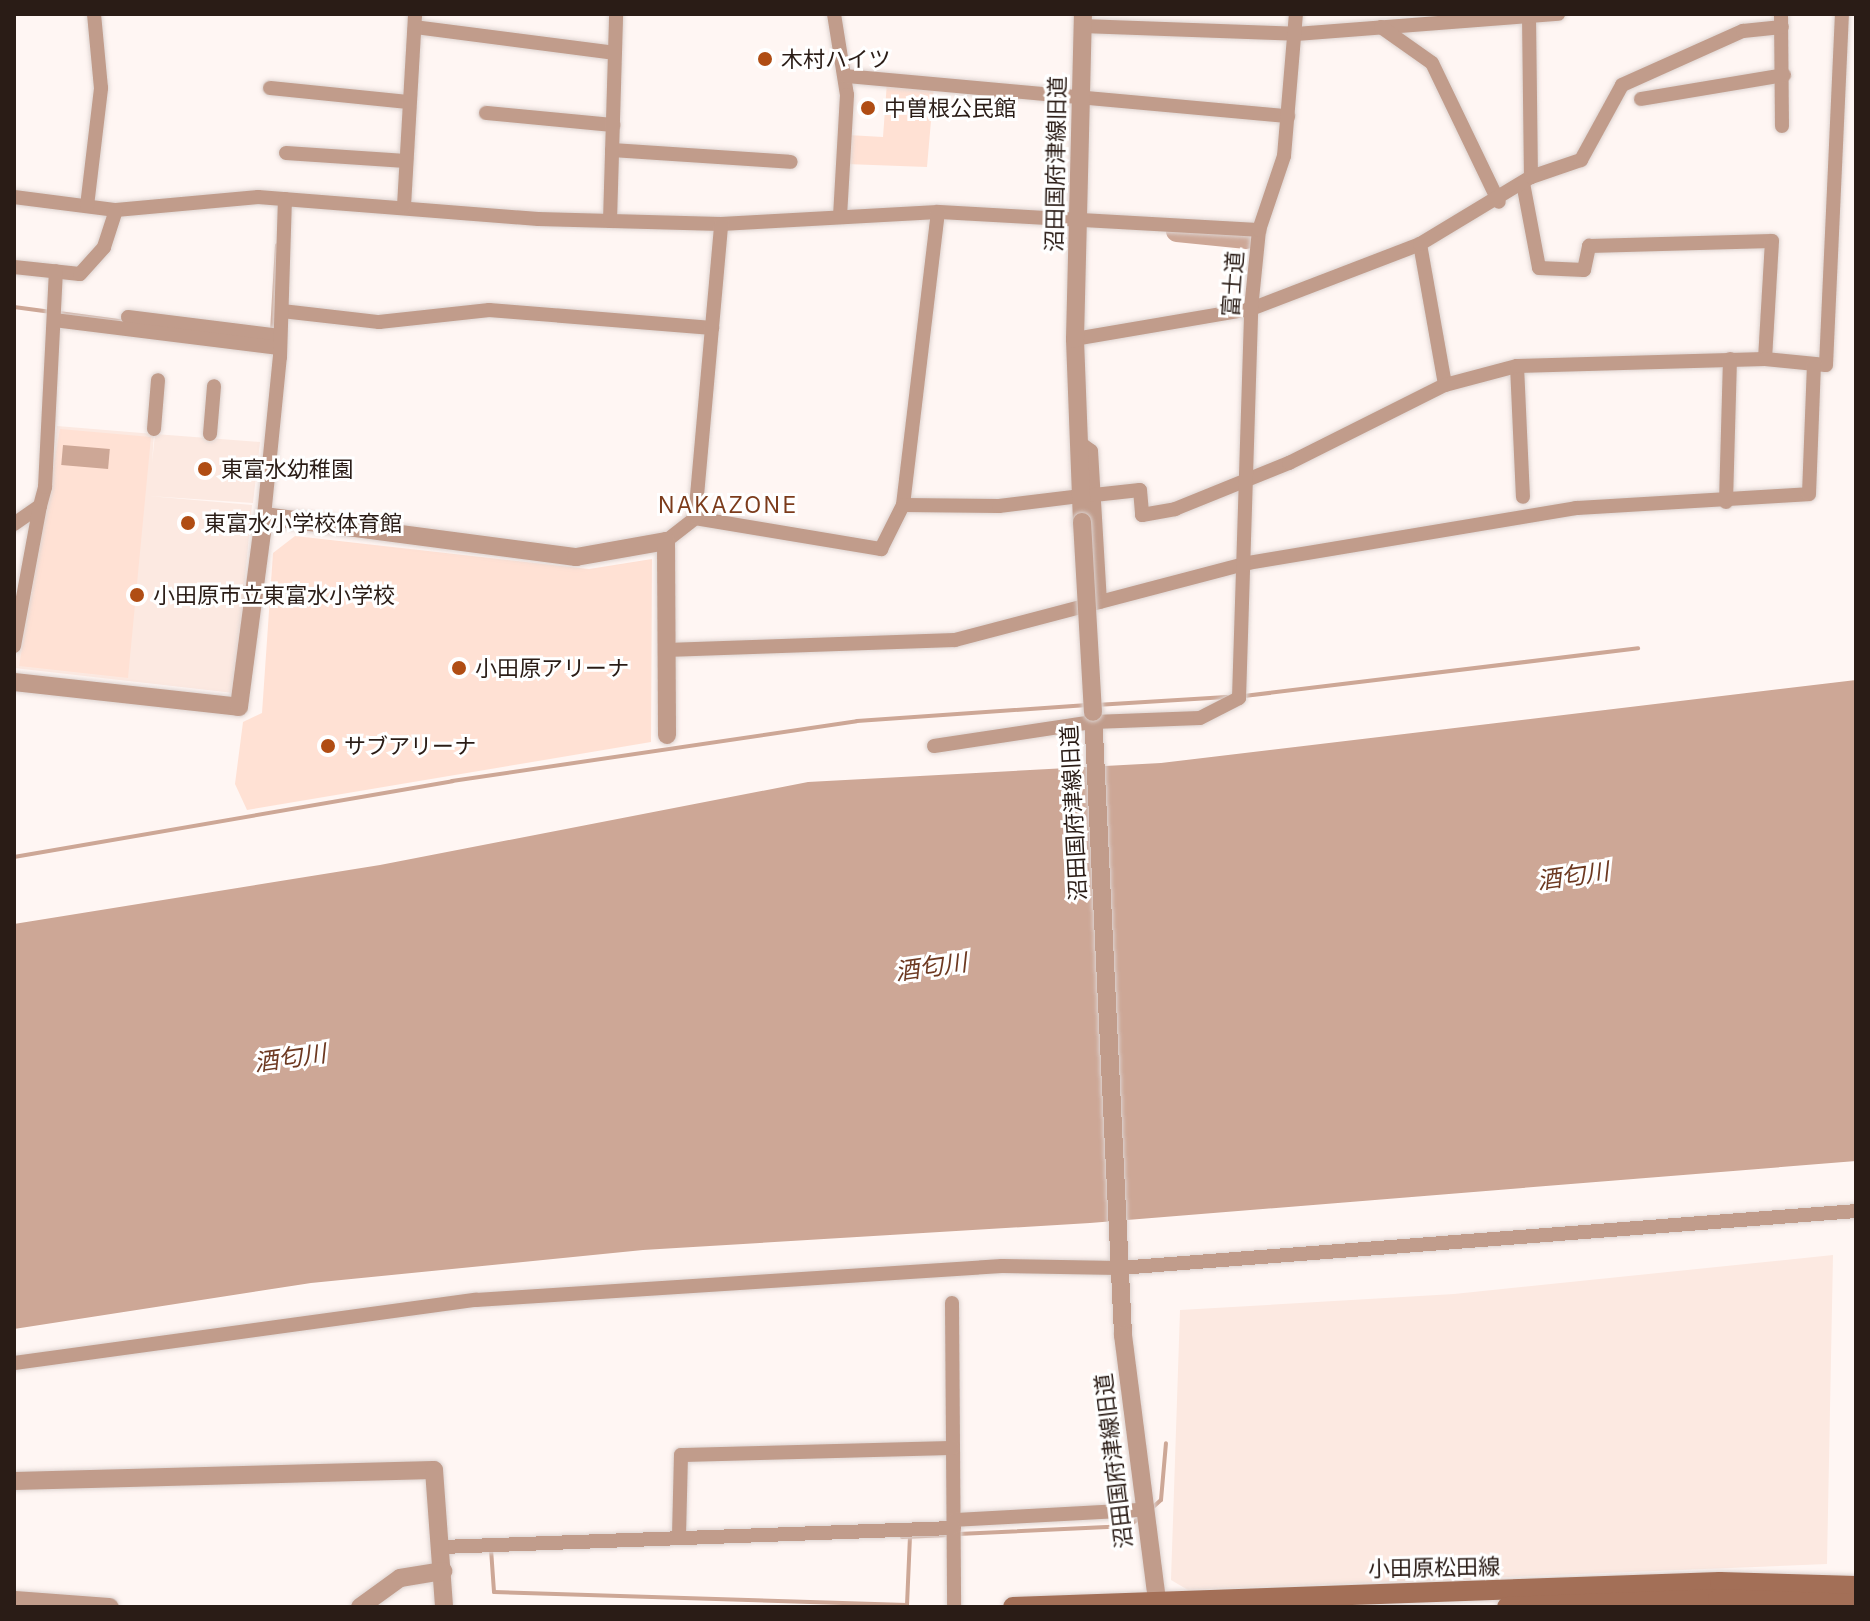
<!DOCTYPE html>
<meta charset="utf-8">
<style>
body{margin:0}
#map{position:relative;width:1870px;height:1621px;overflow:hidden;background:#fff6f3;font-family:"IBM Plex Sans","Noto Sans JP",sans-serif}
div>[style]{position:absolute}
.built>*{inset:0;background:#fce9e1}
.green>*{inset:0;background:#ffe1d4}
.water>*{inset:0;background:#cda796;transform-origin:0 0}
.stream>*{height:4px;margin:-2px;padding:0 2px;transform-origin:2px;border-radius:2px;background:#cda796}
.river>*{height:22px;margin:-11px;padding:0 11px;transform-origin:11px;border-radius:11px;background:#cda796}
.roads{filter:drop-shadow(0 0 2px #ddd3d0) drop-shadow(0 0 2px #ddd3d0)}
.minor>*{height:14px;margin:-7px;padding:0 7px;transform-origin:7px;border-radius:7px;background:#c19c8b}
.tertiary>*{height:18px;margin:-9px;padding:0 9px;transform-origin:9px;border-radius:9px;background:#c19c8b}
.secondary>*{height:20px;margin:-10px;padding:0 10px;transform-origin:10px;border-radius:10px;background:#a36f57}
.bridges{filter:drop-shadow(0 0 2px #ddd3d0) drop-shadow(0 0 2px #ddd3d0)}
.tertiary-bridge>*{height:18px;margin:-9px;padding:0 9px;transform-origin:9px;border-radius:9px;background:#c19c8b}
.dots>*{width:22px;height:22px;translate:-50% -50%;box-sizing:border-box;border:4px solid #fff;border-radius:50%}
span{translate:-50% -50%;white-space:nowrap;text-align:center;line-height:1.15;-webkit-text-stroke:6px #fff;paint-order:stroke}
.poi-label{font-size:22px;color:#2a1c16}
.left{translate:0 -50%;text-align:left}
.street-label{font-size:22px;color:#2a1c16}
.neighbourhood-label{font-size:24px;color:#7c3b1b;letter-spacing:2px}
.water-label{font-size:24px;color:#6d3921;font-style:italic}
.frame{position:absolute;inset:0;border:16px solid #2a1c16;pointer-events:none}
</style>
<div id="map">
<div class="built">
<div style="clip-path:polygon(57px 426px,154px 434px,152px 463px,155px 434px,260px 442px,253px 503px,149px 496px,252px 505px,234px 693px,14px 668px,52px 486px)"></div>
<div style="clip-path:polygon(1833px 1255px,1827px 1564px,1188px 1590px,1171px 1580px,1180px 1310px,1454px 1294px)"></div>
</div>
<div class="green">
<div style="clip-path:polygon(887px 82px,934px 86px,927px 167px,846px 164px,848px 135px,883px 137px)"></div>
<div style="clip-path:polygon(60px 429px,151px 437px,128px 678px,19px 666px)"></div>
<div style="clip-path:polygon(295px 536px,589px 569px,652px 559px,651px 742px,247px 810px,235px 784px,243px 722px,262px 713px,273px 553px)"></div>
</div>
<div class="water">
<div style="left:63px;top:445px;width:47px;height:20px;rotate:5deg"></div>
<div style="clip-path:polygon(1856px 680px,1856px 1161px,1090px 1223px,643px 1250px,311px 1283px,14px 1329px,14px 924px,380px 865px,808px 782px,1161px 763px)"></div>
</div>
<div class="stream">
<div style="left:14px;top:307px;width:113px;rotate:7.6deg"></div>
<div style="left:272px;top:332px;width:87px;rotate:-86.7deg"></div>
<div style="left:1244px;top:696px;width:397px;rotate:-6.9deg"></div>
<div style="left:1096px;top:705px;width:131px;rotate:-3.5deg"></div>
<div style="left:14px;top:857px;width:445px;rotate:-9.8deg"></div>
<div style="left:452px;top:781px;width:409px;rotate:-8.4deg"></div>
<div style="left:857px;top:721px;width:231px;rotate:-4deg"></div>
<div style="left:1152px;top:1508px;width:12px;rotate:-42deg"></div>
<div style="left:1161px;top:1500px;width:57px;rotate:-85deg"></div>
<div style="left:958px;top:1534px;width:171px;rotate:-2.7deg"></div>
<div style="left:1129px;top:1526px;width:16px;rotate:-38deg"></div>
<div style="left:902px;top:1537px;width:47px;rotate:-2.4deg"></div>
<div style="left:491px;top:1549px;width:43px;rotate:86deg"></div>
<div style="left:494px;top:1592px;width:413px;rotate:1.8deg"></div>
<div style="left:907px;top:1605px;width:68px;rotate:-87.5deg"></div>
</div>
<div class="river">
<div style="left:1177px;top:231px;width:70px;rotate:5.7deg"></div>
</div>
<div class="roads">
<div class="minor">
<div style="left:834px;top:14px;width:82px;rotate:80.9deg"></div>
<div style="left:847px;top:95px;width:121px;rotate:93.3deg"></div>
<div style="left:1781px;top:14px;width:112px;rotate:89.5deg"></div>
<div style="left:1529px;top:16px;width:161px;rotate:89.3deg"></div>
<div style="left:1082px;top:26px;width:214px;rotate:2.1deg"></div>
<div style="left:1296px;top:34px;width:263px;rotate:-4.4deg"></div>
<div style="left:415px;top:27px;width:201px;rotate:7.4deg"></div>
<div style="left:1381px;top:27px;width:62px;rotate:35.2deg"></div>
<div style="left:1432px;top:63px;width:154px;rotate:64.3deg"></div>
<div style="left:846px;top:76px;width:444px;rotate:5.2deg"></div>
<div style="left:270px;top:88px;width:139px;rotate:5.8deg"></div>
<div style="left:1641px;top:99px;width:145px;rotate:-9.5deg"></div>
<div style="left:486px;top:113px;width:128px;rotate:5.4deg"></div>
<div style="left:612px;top:150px;width:179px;rotate:3.8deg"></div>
<div style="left:286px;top:153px;width:120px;rotate:3.8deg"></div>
<div style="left:1523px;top:183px;width:86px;rotate:79.3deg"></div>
<div style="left:1539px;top:268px;width:45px;rotate:2.5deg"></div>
<div style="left:1584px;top:270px;width:25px;rotate:-78deg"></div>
<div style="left:1589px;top:246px;width:183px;rotate:-1.6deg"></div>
<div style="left:1772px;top:241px;width:118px;rotate:93.4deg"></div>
<div style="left:14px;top:197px;width:103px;rotate:7.3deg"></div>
<div style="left:116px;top:210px;width:143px;rotate:-5.2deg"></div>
<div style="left:258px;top:197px;width:281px;rotate:4.5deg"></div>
<div style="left:538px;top:219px;width:183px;rotate:1.6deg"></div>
<div style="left:721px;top:224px;width:217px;rotate:-3.2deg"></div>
<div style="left:938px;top:212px;width:322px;rotate:3.2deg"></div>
<div style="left:87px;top:206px;width:119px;rotate:-83.2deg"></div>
<div style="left:101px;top:88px;width:74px;rotate:-95.4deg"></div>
<div style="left:404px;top:206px;width:192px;rotate:-86.7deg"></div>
<div style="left:610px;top:221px;width:207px;rotate:-88.3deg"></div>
<div style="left:1420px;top:244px;width:143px;rotate:79.9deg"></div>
<div style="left:14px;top:267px;width:66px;rotate:6.1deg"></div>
<div style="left:80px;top:274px;width:36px;rotate:-48deg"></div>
<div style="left:104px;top:247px;width:39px;rotate:-72deg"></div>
<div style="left:282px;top:311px;width:98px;rotate:6.5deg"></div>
<div style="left:379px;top:322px;width:111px;rotate:-6.2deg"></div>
<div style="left:489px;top:310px;width:224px;rotate:4.6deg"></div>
<div style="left:128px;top:317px;width:153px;rotate:7.1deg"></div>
<div style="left:54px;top:320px;width:227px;rotate:7.1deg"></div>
<div style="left:1075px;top:339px;width:179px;rotate:-9.7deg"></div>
<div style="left:1251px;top:309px;width:181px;rotate:-21deg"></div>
<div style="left:1420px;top:244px;width:130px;rotate:-31.1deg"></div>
<div style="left:1531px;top:177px;width:53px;rotate:-18.8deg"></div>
<div style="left:1581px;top:160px;width:85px;rotate:-61.3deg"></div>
<div style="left:1622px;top:85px;width:133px;rotate:-24.1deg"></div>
<div style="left:1743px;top:31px;width:39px;rotate:-6deg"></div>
<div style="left:1517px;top:366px;width:131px;rotate:87.4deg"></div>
<div style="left:154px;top:429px;width:49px;rotate:-85.3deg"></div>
<div style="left:210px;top:434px;width:48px;rotate:-85.2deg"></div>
<div style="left:1077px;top:441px;width:17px;rotate:36deg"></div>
<div style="left:1091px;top:451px;width:151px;rotate:86.6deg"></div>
<div style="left:1094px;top:495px;width:46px;rotate:-6.2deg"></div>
<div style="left:1140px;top:490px;width:25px;rotate:85deg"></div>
<div style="left:1142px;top:515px;width:34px;rotate:-10deg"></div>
<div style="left:1175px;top:509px;width:123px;rotate:-22deg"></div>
<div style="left:1289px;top:463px;width:174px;rotate:-26.6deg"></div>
<div style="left:1445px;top:385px;width:74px;rotate:-14.8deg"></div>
<div style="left:1517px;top:366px;width:248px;rotate:-1.6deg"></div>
<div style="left:1765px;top:359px;width:61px;rotate:5.6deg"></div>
<div style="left:1826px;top:365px;width:351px;rotate:-87.4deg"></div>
<div style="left:1726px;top:502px;width:143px;rotate:-88.4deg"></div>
<div style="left:903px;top:505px;width:295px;rotate:-83.2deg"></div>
<div style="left:264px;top:516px;width:160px;rotate:-84.3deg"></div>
<div style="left:280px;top:357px;width:158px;rotate:-88.2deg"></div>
<div style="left:695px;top:518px;width:189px;rotate:9.5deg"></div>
<div style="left:881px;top:549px;width:49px;rotate:-63.4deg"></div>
<div style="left:903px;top:505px;width:96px;rotate:0.6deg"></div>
<div style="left:999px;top:506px;width:83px;rotate:-7deg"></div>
<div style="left:14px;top:524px;width:32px;rotate:-35deg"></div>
<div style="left:40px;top:506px;width:20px;rotate:-75deg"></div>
<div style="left:45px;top:487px;width:216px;rotate:-87.1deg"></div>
<div style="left:666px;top:541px;width:37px;rotate:-38deg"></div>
<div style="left:695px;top:518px;width:295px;rotate:-84.9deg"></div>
<div style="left:14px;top:646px;width:142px;rotate:-79.5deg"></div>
<div style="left:666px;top:650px;width:289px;rotate:-2deg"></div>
<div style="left:955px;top:640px;width:303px;rotate:-14.7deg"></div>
<div style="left:1248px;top:563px;width:333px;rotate:-9.5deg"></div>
<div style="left:1576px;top:508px;width:233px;rotate:-3.4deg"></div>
<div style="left:1809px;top:494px;width:130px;rotate:-87.8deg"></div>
<div style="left:934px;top:746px;width:161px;rotate:-8.6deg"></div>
<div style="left:1093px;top:722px;width:107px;rotate:-2.1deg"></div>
<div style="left:1200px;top:718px;width:44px;rotate:-27.1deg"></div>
<div style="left:1239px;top:698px;width:389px;rotate:-88.2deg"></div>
<div style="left:1251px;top:309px;width:79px;rotate:-84.2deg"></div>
<div style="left:1259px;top:230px;width:78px;rotate:-71.3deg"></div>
<div style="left:1284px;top:156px;width:143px;rotate:-85.2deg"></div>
<div style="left:952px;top:1303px;width:304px;rotate:89.6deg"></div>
<div style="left:14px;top:1363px;width:466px;rotate:-7.8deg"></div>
<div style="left:476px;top:1300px;width:527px;rotate:-3.7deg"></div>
<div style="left:1002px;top:1266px;width:117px;rotate:1deg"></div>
<div style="left:1119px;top:1268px;width:739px;rotate:-4.42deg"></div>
<div style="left:954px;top:1520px;width:187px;rotate:-3.1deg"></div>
<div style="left:679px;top:1536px;width:81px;rotate:-88.6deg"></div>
<div style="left:681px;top:1455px;width:272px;rotate:-1.5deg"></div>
<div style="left:442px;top:1547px;width:512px;rotate:-2.13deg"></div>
</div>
<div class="tertiary">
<div style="left:1082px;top:522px;width:183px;rotate:-92.2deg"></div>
<div style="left:1075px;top:339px;width:325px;rotate:-88.6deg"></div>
<div style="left:14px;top:682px;width:226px;rotate:6.3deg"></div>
<div style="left:239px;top:707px;width:193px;rotate:-82.5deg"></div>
<div style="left:264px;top:516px;width:315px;rotate:7.5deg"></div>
<div style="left:576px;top:557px;width:91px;rotate:-10.1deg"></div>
<div style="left:666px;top:541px;width:194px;rotate:89.7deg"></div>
<div style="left:1093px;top:712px;width:624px;rotate:87.24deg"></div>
<div style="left:1123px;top:1335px;width:274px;rotate:82.7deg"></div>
<div style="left:14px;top:1481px;width:420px;rotate:-1.5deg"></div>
<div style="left:434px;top:1470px;width:137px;rotate:85.8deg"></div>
<div style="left:14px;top:1600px;width:96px;rotate:4.2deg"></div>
<div style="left:360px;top:1607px;width:49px;rotate:-35.9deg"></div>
<div style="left:400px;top:1578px;width:44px;rotate:-9.2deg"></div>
</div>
<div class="secondary">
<div style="left:1013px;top:1607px;width:707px;rotate:-2.03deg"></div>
<div style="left:1720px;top:1582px;width:136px;rotate:1.7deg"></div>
<div style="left:1507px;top:1607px;width:211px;rotate:-2.2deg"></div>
<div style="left:1718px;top:1599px;width:138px;rotate:2.1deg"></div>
</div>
</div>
<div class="bridges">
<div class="tertiary-bridge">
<div style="left:1082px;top:522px;width:190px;rotate:86.7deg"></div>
</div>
</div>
<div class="dots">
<div style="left:765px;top:59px;background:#b04d14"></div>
<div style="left:868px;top:108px;background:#b04d14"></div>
<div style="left:205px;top:469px;background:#b04d14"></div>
<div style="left:188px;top:523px;background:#b04d14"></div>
<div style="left:137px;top:595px;background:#b04d14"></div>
<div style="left:459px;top:668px;background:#b04d14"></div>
<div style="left:328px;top:746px;background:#b04d14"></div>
</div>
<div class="poi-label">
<span class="left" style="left:781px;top:59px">木村ハイツ</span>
<span class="left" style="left:884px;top:108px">中曽根公民館</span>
<span class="left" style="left:221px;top:469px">東富水幼稚園</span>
<span class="left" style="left:204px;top:523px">東富水小学校体育館</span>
<span class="left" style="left:153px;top:595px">小田原市立東富水小学校</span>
<span class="left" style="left:475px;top:668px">小田原アリーナ</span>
<span class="left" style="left:344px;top:746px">サブアリーナ</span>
</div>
<div class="street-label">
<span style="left:1055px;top:164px;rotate:-89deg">沼田国府津線旧道</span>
<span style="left:1232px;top:284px;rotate:-86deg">富士道</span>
<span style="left:1073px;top:813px;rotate:-93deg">沼田国府津線旧道</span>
<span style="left:1113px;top:1461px;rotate:-97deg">沼田国府津線旧道</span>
<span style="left:1434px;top:1567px;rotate:-1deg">小田原松田線</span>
</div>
<div class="neighbourhood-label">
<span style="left:728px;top:505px">NAKAZONE</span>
</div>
<div class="water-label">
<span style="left:1573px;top:876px;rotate:-8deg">酒匂川</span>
<span style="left:931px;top:967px;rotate:-8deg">酒匂川</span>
<span style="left:290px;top:1058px;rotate:-8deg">酒匂川</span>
</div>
<div class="frame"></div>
</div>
